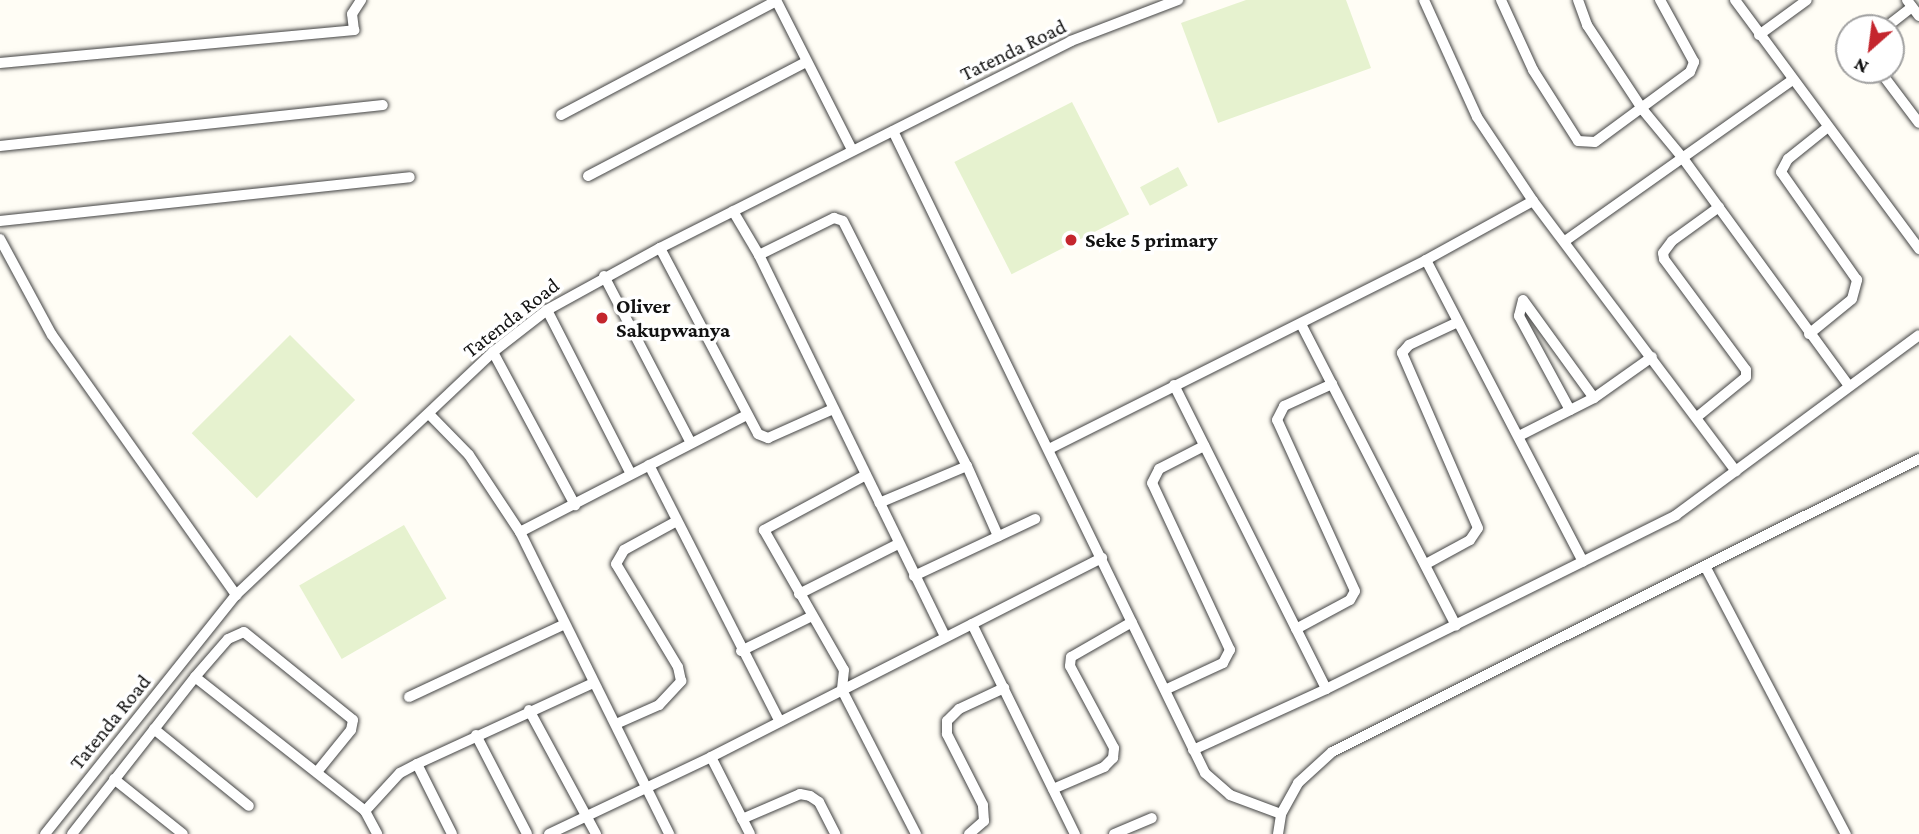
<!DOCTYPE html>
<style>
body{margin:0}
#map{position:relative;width:1919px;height:834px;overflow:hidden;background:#fffdf5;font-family:"Crimson Pro",serif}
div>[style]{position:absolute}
.pitch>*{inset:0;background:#e6f2cf;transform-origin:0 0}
.roads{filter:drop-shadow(0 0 2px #444) drop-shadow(0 0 2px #444)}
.minor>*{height:10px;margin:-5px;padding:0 5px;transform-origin:5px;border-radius:5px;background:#fff}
.dots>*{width:19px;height:19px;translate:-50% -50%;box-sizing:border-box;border:4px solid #fff;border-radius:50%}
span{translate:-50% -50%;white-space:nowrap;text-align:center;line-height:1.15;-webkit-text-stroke:7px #fff;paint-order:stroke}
.street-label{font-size:21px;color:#111}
.poi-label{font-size:21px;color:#111;font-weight:700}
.left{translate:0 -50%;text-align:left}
.north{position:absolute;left:1835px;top:14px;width:70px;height:70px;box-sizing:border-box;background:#fff;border:2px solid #a0a0a0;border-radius:50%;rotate:208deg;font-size:19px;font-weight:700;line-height:28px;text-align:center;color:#111}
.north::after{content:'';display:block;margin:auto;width:24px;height:32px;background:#c4262e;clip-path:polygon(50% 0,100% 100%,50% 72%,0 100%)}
</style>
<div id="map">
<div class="pitch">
<div style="clip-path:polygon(1246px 0,1346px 0,1371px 68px,1218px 123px,1181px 23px)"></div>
<div style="left:1072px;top:102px;width:126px;height:132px;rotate:63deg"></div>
<div style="left:1178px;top:167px;width:21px;height:43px;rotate:62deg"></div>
<div style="left:290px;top:335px;width:92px;height:139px;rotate:45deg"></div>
<div style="left:404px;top:525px;width:85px;height:121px;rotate:60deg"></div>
</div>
<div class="roads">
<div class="minor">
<div style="left:776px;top:0;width:168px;rotate:63.1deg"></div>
<div style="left:1424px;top:0;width:128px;rotate:65.6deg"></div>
<div style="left:1477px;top:117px;width:101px;rotate:56.3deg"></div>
<div style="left:1533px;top:201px;width:338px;rotate:53.1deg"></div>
<div style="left:1501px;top:0;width:77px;rotate:65.4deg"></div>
<div style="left:1533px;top:70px;width:84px;rotate:57.6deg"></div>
<div style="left:1578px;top:141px;width:17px;rotate:3deg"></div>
<div style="left:1595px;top:142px;width:118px;rotate:-36.4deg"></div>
<div style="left:1690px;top:72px;width:11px;rotate:-68deg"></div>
<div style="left:1694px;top:62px;width:71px;rotate:-118.7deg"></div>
<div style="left:1578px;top:0;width:27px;rotate:70deg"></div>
<div style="left:1587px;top:25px;width:102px;rotate:56.6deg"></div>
<div style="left:1643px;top:110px;width:61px;rotate:50.3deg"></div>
<div style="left:1682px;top:157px;width:283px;rotate:53.9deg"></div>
<div style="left:1735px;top:0;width:310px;rotate:53.5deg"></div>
<div style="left:1907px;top:0;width:20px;rotate:53deg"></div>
<div style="left:1885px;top:28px;width:34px;rotate:-38deg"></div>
<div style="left:1759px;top:35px;width:59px;rotate:-36.1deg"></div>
<div style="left:0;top:63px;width:356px;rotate:-5.3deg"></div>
<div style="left:354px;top:30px;width:16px;rotate:-97deg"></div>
<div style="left:352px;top:14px;width:17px;rotate:-57deg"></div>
<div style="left:1879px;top:70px;width:66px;rotate:53deg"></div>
<div style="left:561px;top:115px;width:243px;rotate:-27.9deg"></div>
<div style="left:893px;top:131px;width:714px;rotate:64.08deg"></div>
<div style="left:1205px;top:773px;width:33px;rotate:41deg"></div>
<div style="left:1230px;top:795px;width:54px;rotate:20.4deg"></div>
<div style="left:0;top:146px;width:385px;rotate:-6.1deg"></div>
<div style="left:588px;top:176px;width:246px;rotate:-27.6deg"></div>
<div style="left:733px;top:211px;width:51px;rotate:59.4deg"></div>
<div style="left:759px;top:255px;width:425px;rotate:64deg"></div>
<div style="left:0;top:221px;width:412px;rotate:-6.1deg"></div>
<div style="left:0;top:239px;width:109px;rotate:61.6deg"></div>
<div style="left:52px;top:335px;width:319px;rotate:54.7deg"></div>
<div style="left:1565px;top:241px;width:278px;rotate:-35.3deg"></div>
<div style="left:660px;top:248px;width:210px;rotate:62.2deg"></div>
<div style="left:758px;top:434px;width:11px;rotate:22deg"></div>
<div style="left:768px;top:438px;width:71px;rotate:-24deg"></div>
<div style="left:759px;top:255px;width:84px;rotate:-26.3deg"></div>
<div style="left:834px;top:218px;width:9px;rotate:18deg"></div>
<div style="left:843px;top:221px;width:275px;rotate:63.2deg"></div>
<div style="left:967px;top:466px;width:95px;rotate:157.2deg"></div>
<div style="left:1426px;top:260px;width:340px;rotate:62.5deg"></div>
<div style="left:604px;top:276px;width:188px;rotate:62.5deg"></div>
<div style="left:547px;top:310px;width:184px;rotate:62.9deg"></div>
<div style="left:1301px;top:324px;width:339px;rotate:62.8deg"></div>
<div style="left:1809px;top:334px;width:55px;rotate:-39.1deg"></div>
<div style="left:1852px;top:299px;width:20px;rotate:-75deg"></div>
<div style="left:1857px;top:280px;width:132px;rotate:-125.1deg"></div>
<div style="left:1781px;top:172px;width:15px;rotate:-62deg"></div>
<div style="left:1788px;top:159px;width:51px;rotate:-38.7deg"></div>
<div style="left:493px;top:352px;width:174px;rotate:61.8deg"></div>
<div style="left:1174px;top:385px;width:340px;rotate:63.4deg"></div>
<div style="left:1570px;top:410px;width:107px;rotate:-118.5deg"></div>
<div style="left:1519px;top:316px;width:16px;rotate:-76deg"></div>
<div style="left:1523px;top:300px;width:121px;rotate:54.1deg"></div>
<div style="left:429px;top:414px;width:57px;rotate:45.7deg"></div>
<div style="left:469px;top:455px;width:92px;rotate:56.5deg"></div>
<div style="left:520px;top:532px;width:337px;rotate:63.7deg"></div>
<div style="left:1697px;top:417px;width:63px;rotate:-39.2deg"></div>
<div style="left:1746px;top:377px;width:7px;rotate:-90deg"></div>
<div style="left:1746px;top:370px;width:138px;rotate:-126.5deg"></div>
<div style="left:1664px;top:259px;width:6px;rotate:-99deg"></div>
<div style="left:1663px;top:253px;width:15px;rotate:-53deg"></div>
<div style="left:1672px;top:241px;width:58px;rotate:-35.9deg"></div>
<div style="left:1519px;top:436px;width:84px;rotate:-26.9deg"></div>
<div style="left:1594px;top:398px;width:71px;rotate:-35.3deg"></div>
<div style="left:1049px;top:449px;width:422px;rotate:-26.6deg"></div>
<div style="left:1426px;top:260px;width:122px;rotate:-28.9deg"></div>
<div style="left:649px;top:465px;width:288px;rotate:63deg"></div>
<div style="left:967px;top:466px;width:77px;rotate:66.1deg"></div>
<div style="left:864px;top:476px;width:114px;rotate:151.6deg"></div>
<div style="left:764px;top:530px;width:161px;rotate:60.3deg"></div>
<div style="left:844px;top:670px;width:20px;rotate:96deg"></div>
<div style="left:842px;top:690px;width:162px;rotate:62.8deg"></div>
<div style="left:520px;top:532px;width:255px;rotate:-27.3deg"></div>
<div style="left:1426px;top:564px;width:50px;rotate:-28.6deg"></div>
<div style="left:1470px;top:540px;width:14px;rotate:-56deg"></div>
<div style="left:1478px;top:528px;width:191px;rotate:-113.5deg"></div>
<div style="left:1402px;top:353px;width:11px;rotate:-49deg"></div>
<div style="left:1409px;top:345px;width:54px;rotate:-25.1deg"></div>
<div style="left:1705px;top:566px;width:303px;rotate:62.3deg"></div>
<div style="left:914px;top:576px;width:134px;rotate:-25.2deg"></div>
<div style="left:799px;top:594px;width:111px;rotate:-26.8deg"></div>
<div style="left:972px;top:624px;width:234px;rotate:63.9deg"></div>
<div style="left:1296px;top:629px;width:61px;rotate:-28.2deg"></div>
<div style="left:1350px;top:600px;width:10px;rotate:-61deg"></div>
<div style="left:1355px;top:591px;width:188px;rotate:-114.5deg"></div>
<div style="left:1277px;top:420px;width:16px;rotate:-63deg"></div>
<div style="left:1284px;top:406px;width:53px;rotate:-24.6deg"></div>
<div style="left:741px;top:651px;width:79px;rotate:-26.2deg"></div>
<div style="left:195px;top:677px;width:216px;rotate:38.2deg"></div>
<div style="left:365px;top:811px;width:26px;rotate:62deg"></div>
<div style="left:1167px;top:689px;width:62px;rotate:-24.9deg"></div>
<div style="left:1223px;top:663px;width:15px;rotate:-62deg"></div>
<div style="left:1230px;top:650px;width:184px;rotate:-115deg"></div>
<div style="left:1152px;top:483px;width:16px;rotate:-63deg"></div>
<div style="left:1159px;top:469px;width:51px;rotate:-27.1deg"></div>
<div style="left:409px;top:697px;width:172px;rotate:-25.1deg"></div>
<div style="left:529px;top:710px;width:141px;rotate:61.6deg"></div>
<div style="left:616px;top:724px;width:47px;rotate:-23.8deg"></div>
<div style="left:659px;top:705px;width:33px;rotate:-47deg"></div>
<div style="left:681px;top:681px;width:14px;rotate:-102deg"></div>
<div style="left:678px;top:667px;width:120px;rotate:-121deg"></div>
<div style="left:616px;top:564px;width:16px;rotate:-60deg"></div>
<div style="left:624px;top:550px;width:58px;rotate:-28.8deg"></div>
<div style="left:154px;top:729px;width:122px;rotate:39deg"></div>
<div style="left:476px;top:735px;width:111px;rotate:62.7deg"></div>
<div style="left:1193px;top:750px;width:146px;rotate:-24.6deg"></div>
<div style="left:1326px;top:689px;width:391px;rotate:-26.4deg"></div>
<div style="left:1676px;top:515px;width:302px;rotate:-36.5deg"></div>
<div style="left:711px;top:757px;width:86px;rotate:63.1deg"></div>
<div style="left:417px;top:764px;width:78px;rotate:63.4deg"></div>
<div style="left:114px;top:779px;width:88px;rotate:38.6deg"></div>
<div style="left:1053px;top:789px;width:56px;rotate:-23.3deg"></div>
<div style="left:1104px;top:767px;width:13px;rotate:-45deg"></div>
<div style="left:1113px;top:758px;width:10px;rotate:-84deg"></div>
<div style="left:1114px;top:748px;width:93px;rotate:-118.2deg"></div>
<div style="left:1070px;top:666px;width:9px;rotate:-84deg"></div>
<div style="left:1071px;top:657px;width:70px;rotate:-29.8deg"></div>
<div style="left:365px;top:811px;width:52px;rotate:-47.4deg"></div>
<div style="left:400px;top:773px;width:19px;rotate:-28deg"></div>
<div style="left:417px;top:764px;width:194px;rotate:-24.7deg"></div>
<div style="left:742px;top:819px;width:63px;rotate:-23.3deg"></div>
<div style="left:800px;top:794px;width:10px;rotate:11deg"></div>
<div style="left:810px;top:796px;width:11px;rotate:34deg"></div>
<div style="left:819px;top:802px;width:36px;rotate:63deg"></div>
<div style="left:45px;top:834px;width:306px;rotate:-51.4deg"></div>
<div style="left:236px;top:595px;width:354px;rotate:-43.4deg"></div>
<div style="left:493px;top:352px;width:68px;rotate:-37.9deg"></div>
<div style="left:547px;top:310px;width:129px;rotate:-28.8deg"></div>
<div style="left:660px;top:248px;width:460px;rotate:-26.7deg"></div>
<div style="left:1071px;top:41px;width:115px;rotate:-21deg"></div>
<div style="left:72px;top:834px;width:199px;rotate:-51.9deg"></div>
<div style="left:195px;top:677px;width:50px;rotate:-49deg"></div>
<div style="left:228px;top:639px;width:17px;rotate:-24deg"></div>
<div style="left:244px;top:632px;width:140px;rotate:38.9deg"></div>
<div style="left:353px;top:720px;width:10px;rotate:101deg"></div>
<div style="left:351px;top:730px;width:54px;rotate:129deg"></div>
<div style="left:549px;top:834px;width:179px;rotate:-25.4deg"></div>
<div style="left:711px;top:757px;width:439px;rotate:-27deg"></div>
<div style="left:969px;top:834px;width:20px;rotate:-41deg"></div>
<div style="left:984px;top:821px;width:16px;rotate:-94deg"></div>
<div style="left:983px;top:805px;width:80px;rotate:-116.9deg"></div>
<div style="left:947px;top:734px;width:13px;rotate:-90deg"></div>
<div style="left:947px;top:721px;width:17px;rotate:-45deg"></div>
<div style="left:959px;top:709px;width:50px;rotate:-25deg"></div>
<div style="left:1114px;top:834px;width:41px;rotate:-22.8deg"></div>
<div style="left:1278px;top:834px;width:20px;rotate:-81deg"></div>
<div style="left:1281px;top:814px;width:35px;rotate:-61deg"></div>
<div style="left:1298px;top:783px;width:46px;rotate:-42.4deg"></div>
<div style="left:1332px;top:752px;width:656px;rotate:-26.53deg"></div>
</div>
</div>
<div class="dots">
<div style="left:1071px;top:240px;background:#c4262e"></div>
<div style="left:602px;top:318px;background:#c4262e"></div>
</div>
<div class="street-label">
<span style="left:1013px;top:50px;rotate:-26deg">Tatenda Road</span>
<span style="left:511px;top:318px;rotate:-38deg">Tatenda Road</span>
<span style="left:110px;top:722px;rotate:-51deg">Tatenda Road</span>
</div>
<div class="poi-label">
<span class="left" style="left:1085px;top:240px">Seke 5 primary</span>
<span class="left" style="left:616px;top:318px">Oliver<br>Sakupwanya</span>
</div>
<div class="north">N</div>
</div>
